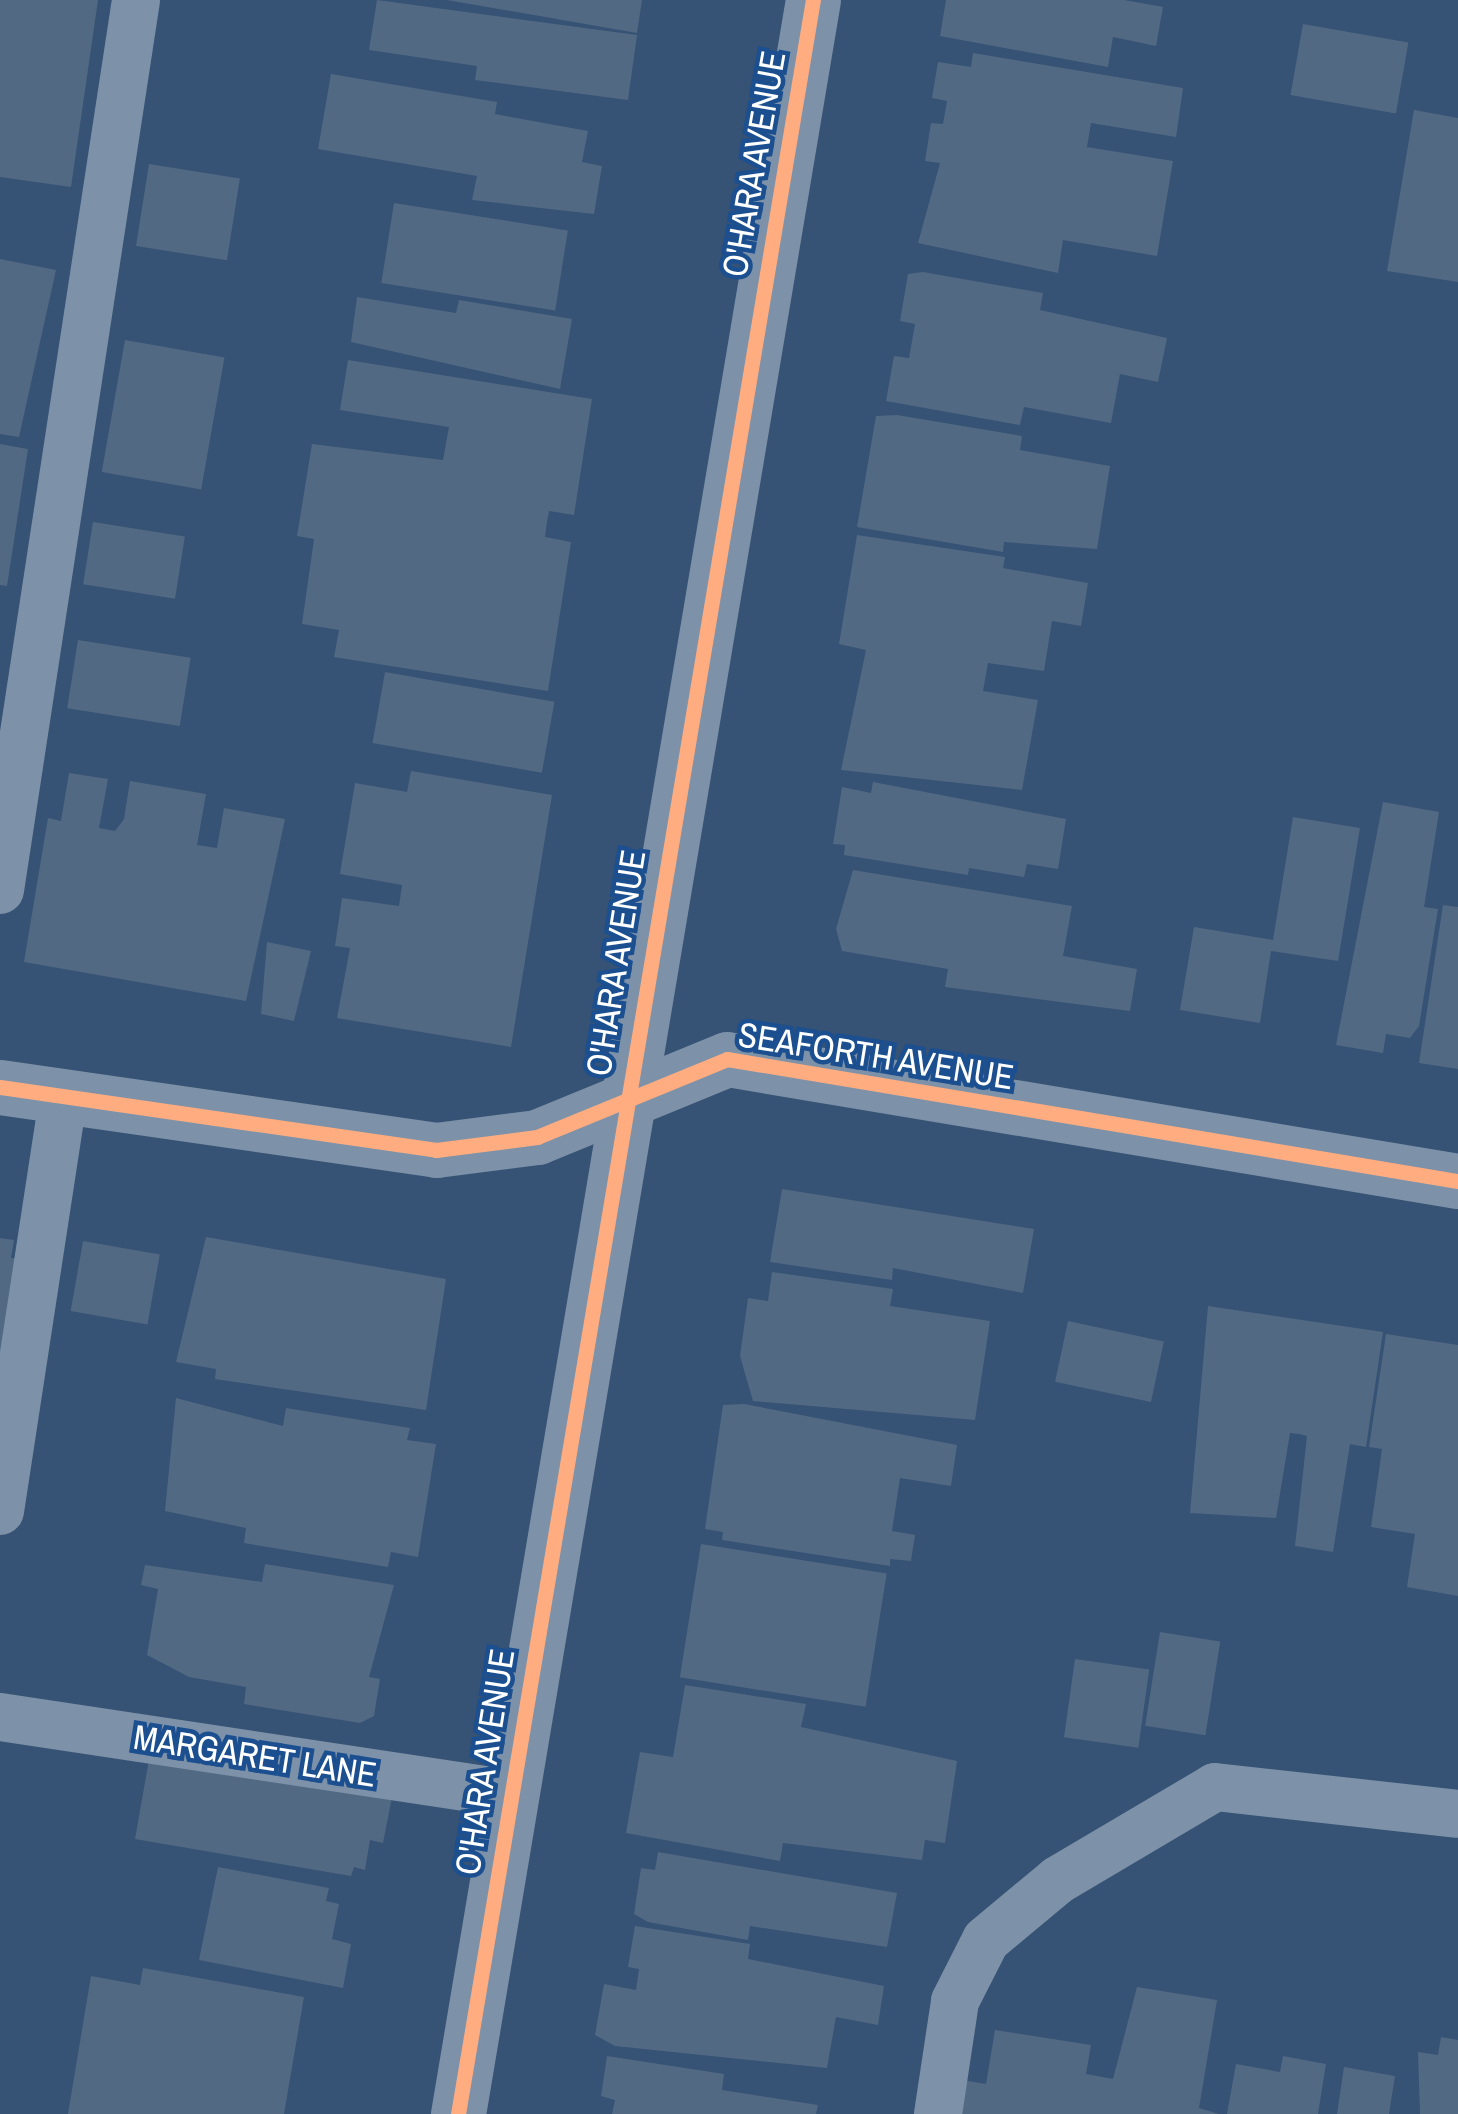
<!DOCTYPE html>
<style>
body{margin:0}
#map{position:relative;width:1458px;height:2114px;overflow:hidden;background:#365274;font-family:"Archivo Narrow",sans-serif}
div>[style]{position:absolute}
.building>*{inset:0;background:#526984;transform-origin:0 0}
.service>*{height:48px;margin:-24px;padding:0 24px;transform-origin:24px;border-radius:24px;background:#7d92a8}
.minor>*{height:55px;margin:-27.5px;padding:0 27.5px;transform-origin:27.5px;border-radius:27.5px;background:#7d92a8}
.cycleway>*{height:15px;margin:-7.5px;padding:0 7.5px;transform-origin:7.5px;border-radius:7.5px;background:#ffac80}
span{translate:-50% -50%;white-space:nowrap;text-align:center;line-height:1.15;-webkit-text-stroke:9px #1b4f8f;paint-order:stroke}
.street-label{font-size:35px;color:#fff}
</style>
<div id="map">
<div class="building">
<div style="clip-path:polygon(0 0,98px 0,71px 187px,0 177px)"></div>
<div style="clip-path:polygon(377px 0,637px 35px,628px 100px,475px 80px,477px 66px,369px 50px)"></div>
<div style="clip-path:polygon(447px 0,642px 0,637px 33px)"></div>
<div style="clip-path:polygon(946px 0,1124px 0,1163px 7px,1156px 46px,1113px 37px,1108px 67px,940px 36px)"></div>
<div style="left:1303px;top:24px;width:107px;height:72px;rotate:10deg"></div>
<div style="clip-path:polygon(973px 53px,1183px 88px,1176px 137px,1091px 123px,1087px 147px,1173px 161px,1157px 256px,1063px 240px,1058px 273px,918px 243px,940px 163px,925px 161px,931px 123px,943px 124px,947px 101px,932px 98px,938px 62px,971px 67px)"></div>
<div style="clip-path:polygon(331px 74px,497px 102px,495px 114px,588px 131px,582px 162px,602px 166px,594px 214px,472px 200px,477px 176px,318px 149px)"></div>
<div style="clip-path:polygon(1414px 110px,1458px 118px,1458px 282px,1387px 271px)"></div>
<div style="left:149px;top:164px;width:92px;height:83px;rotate:9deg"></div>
<div style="left:394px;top:203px;width:176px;height:81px;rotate:9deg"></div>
<div style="clip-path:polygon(0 259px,56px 270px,19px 437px,0 434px)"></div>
<div style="clip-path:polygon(923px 272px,1043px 293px,1040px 310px,1167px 338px,1158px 382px,1120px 374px,1111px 423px,1024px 407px,1020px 425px,886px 401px,894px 356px,909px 358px,915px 324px,900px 321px,908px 274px)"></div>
<div style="clip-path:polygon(357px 297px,456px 313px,459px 300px,572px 319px,560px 389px,351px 342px)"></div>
<div style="left:125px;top:340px;width:101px;height:134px;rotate:10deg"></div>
<div style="clip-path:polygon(348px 360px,592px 399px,574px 515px,549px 511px,547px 522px,545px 537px,571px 542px,548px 691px,334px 657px,339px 630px,302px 624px,314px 539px,297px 536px,312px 444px,443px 460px,449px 427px,340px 410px)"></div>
<div style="clip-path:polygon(897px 415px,1022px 436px,1020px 450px,1110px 466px,1097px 549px,1004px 542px,1003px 552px,857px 527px,876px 416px)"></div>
<div style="clip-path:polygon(0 444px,28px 449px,7px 586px,0 585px)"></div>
<div style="left:93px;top:522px;width:93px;height:63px;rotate:9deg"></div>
<div style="clip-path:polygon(857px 535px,1005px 557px,1003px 568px,1088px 583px,1081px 626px,1052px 621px,1044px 671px,988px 663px,983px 691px,1038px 700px,1022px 790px,841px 770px,866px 650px,839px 644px)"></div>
<div style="left:78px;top:640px;width:114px;height:69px;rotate:9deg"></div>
<div style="left:385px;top:672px;width:172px;height:72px;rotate:10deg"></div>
<div style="clip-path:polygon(411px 771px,552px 795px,511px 1047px,337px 1018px,350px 948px,335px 946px,342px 898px,399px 906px,402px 885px,340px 874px,355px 783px,407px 792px)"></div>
<div style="clip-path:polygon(69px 773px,108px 779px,99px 828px,115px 831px,124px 819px,130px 781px,206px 794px,197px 845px,217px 848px,224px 808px,285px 819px,246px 1001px,24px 962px,48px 818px,61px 821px)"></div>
<div style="clip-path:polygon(873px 782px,1066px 819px,1058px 869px,1027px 864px,1024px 877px,969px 868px,968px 875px,844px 855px,845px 845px,833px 844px,842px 787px,871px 793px)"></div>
<div style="clip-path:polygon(1383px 802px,1439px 812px,1424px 907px,1438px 909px,1419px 1026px,1410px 1038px,1386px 1034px,1383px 1053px,1336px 1045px)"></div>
<div style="clip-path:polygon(1293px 817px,1360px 828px,1338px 961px,1271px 951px,1260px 1023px,1180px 1010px,1194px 927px,1273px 940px)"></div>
<div style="clip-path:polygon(853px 870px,1072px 906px,1063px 956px,1137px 969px,1130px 1011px,945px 987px,948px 969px,842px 951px,836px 929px)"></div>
<div style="clip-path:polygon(1443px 905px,1458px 907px,1458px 1069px,1419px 1063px)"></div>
<div style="clip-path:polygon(267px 942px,311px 951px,294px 1021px,261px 1014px)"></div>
<div style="clip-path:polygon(782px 1189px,1034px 1229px,1023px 1293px,893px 1268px,892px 1280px,770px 1262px)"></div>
<div style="clip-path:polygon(206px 1237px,446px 1279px,426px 1410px,215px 1379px,216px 1369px,176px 1362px)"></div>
<div style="clip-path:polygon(0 1238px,14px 1240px,11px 1258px,19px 1259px,0 1386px)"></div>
<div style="left:83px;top:1241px;width:78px;height:71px;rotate:10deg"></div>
<div style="clip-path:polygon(772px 1272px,893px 1289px,890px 1306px,990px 1321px,975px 1420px,753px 1401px,740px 1356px,748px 1298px,768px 1301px)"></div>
<div style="clip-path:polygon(1208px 1306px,1383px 1332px,1366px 1447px,1350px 1444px,1333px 1552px,1295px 1546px,1307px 1436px,1299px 1434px,1290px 1433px,1276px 1518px,1190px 1513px)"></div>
<div style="left:1068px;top:1321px;width:98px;height:62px;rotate:12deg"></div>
<div style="clip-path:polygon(1386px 1334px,1458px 1345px,1458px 1596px,1407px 1587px,1415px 1534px,1371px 1527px,1382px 1449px,1369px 1447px)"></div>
<div style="clip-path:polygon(176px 1398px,283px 1426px,286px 1408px,410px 1428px,407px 1440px,436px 1444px,418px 1557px,391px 1552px,388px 1567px,244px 1543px,246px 1528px,165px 1511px)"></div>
<div style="clip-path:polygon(744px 1404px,957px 1445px,951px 1486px,900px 1478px,892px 1531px,915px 1535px,911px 1561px,890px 1559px,890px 1566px,722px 1540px,723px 1532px,705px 1529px,723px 1405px)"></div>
<div style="left:701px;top:1544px;width:188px;height:135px;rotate:9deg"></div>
<div style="clip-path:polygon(265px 1564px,394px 1585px,369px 1677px,380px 1679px,374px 1716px,360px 1723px,244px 1704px,246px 1687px,189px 1677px,147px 1655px,158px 1589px,141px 1585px,145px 1565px,262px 1582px)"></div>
<div style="left:1160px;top:1632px;width:61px;height:95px;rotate:9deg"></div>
<div style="left:1075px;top:1659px;width:75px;height:79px;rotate:8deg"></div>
<div style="clip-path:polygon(685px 1685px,806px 1704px,801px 1727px,957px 1761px,945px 1843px,925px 1840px,922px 1860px,783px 1843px,780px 1861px,626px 1833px,640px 1752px,673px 1757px)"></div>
<div style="clip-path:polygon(150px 1754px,392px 1797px,383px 1843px,370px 1840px,365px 1870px,354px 1867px,351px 1876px,135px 1839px)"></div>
<div style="clip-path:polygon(658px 1852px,897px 1893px,887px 1947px,750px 1926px,748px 1940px,648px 1922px,634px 1914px,641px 1868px,655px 1870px)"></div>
<div style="clip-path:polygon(218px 1867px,329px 1888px,326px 1901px,339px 1904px,332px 1939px,351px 1944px,343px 1988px,199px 1960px)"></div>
<div style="clip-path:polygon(635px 1926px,750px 1944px,748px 1959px,884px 1986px,878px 2025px,836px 2017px,827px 2068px,615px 2046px,595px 2035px,604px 1984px,636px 1990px,639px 1969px,628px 1967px)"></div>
<div style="clip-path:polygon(143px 1968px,304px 1997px,284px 2114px,68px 2114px,91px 1976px,140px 1985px)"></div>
<div style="clip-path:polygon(1137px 1987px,1217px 2000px,1199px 2108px,1219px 2114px,951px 2114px,957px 2079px,986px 2084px,995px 2030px,1091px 2045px,1086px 2074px,1113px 2079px)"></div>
<div style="clip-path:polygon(1441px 2037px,1458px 2040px,1458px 2114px,1420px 2114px,1418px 2052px,1438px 2055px)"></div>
<div style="clip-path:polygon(607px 2056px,724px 2074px,722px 2090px,818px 2105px,816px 2114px,612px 2114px,615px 2100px,601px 2096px)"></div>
<div style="clip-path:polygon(1283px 2056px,1326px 2064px,1318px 2114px,1227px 2114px,1236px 2064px,1280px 2072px)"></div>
<div style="clip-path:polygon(1344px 2067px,1395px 2076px,1389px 2114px,1337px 2114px)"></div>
</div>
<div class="service">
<div style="left:0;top:890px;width:900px;rotate:-81.31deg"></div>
<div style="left:0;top:1511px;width:419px;rotate:-81.3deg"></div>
<div style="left:0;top:1717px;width:517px;rotate:8.57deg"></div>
<div style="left:938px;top:2114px;width:114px;rotate:-81.4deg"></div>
<div style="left:955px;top:2001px;width:68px;rotate:-63.1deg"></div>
<div style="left:986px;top:1940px;width:94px;rotate:-39.8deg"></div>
<div style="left:1058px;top:1880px;width:182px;rotate:-30.6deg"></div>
<div style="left:1215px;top:1787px;width:244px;rotate:6.3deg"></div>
</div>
<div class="minor">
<div style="left:0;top:1087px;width:441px;rotate:8.2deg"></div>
<div style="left:436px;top:1150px;width:102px;rotate:-7.3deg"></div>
<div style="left:537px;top:1137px;width:205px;rotate:-22.3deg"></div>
<div style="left:727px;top:1059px;width:741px;rotate:9.48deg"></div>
<div style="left:458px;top:2114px;width:2144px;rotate:-80.47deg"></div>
</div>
<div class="cycleway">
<div style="left:0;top:1087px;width:441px;rotate:8.2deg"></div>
<div style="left:436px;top:1150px;width:102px;rotate:-7.3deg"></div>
<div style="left:537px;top:1137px;width:205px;rotate:-22.3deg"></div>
<div style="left:727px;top:1059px;width:741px;rotate:9.48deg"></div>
<div style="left:458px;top:2114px;width:2144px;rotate:-80.47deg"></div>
</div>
<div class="street-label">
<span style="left:754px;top:164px;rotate:-80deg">O'HARA AVENUE</span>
<span style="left:616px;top:963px;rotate:-81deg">O'HARA AVENUE</span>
<span style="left:876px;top:1056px;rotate:9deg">SEAFORTH AVENUE</span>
<span style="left:255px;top:1756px;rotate:9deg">MARGARET LANE</span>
<span style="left:485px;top:1762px;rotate:-81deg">O'HARA AVENUE</span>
</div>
</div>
